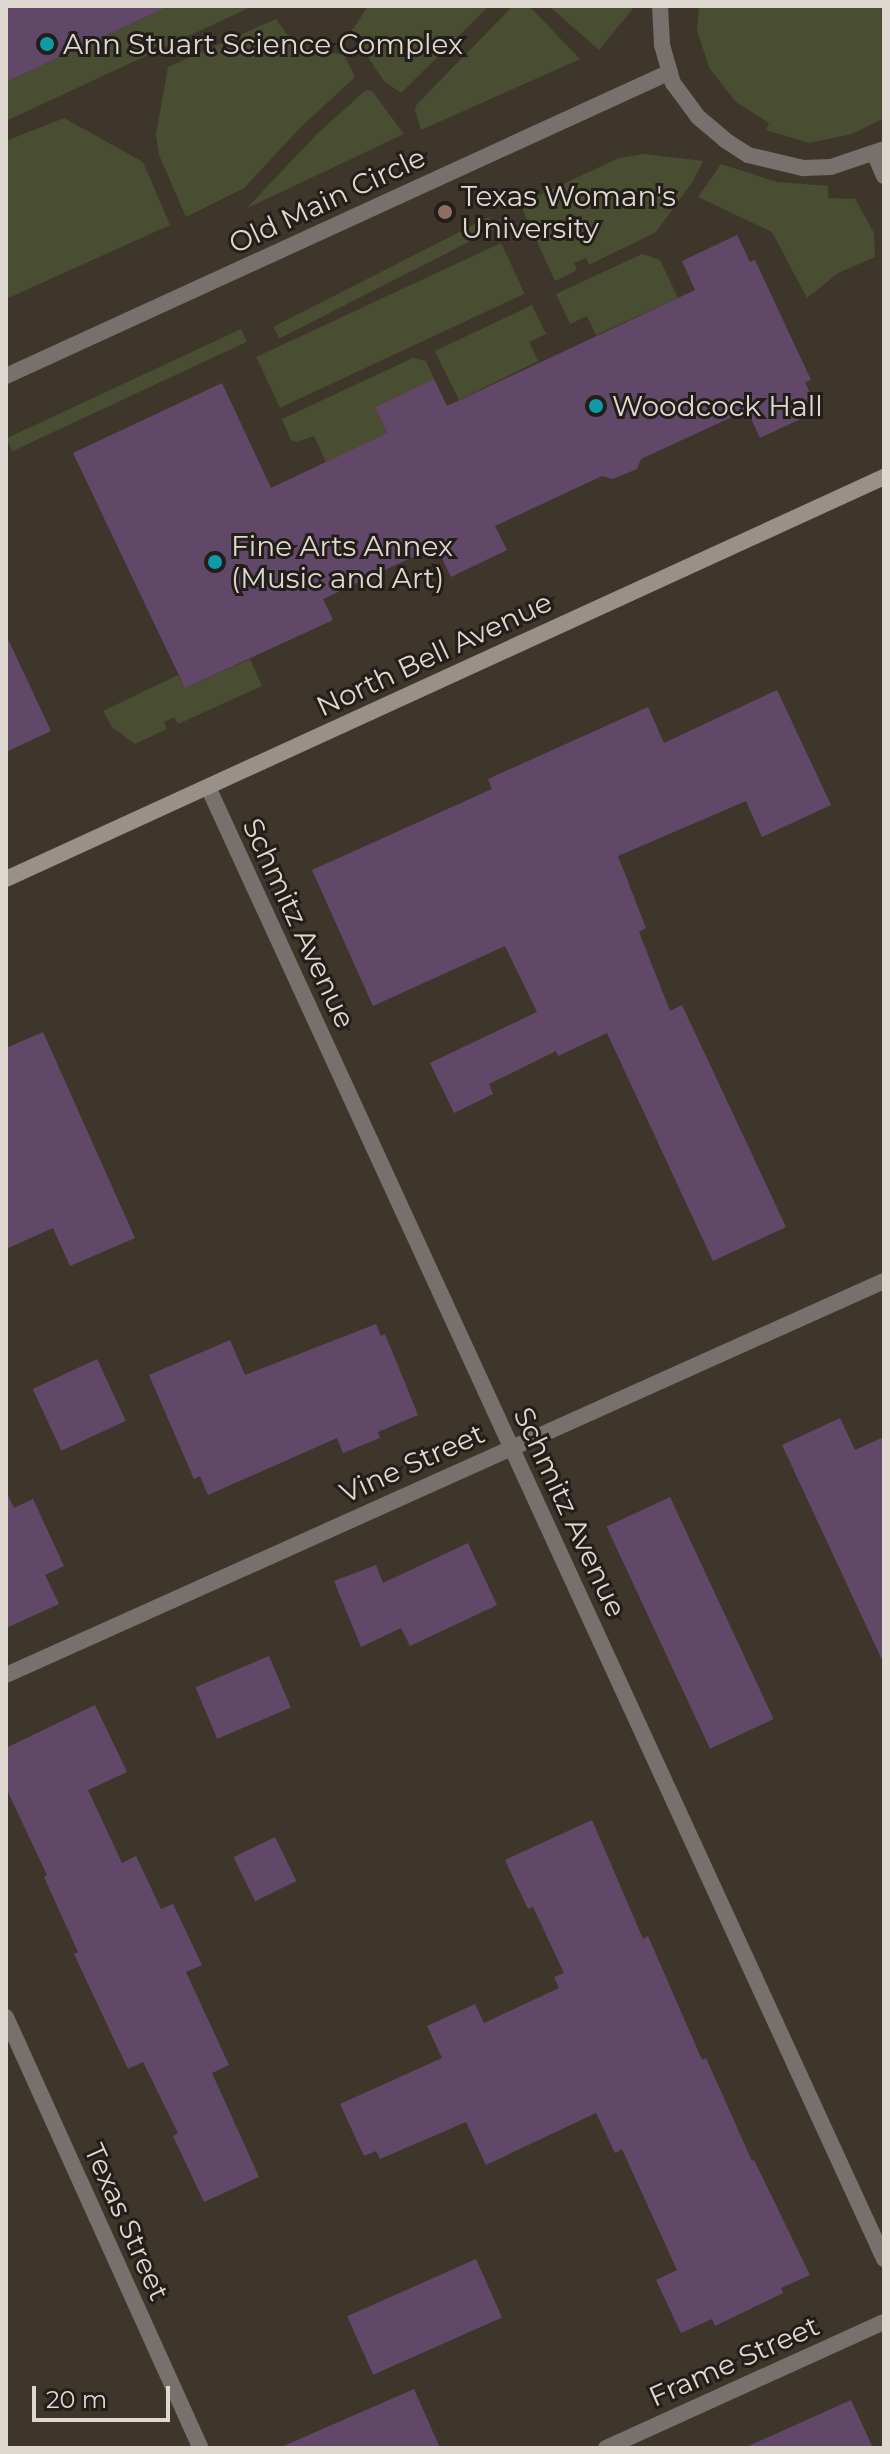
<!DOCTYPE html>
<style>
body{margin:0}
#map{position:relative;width:890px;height:2454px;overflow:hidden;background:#3f362b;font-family:Montserrat,sans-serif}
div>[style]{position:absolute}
.green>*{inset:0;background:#494e32;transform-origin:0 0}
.building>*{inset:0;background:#614868;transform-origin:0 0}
.minor>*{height:16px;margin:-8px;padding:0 8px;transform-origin:8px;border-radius:8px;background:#76716c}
.secondary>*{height:16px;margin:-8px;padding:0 8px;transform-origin:8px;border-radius:8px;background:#999189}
.dots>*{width:22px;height:22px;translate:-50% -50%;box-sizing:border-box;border:4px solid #231e19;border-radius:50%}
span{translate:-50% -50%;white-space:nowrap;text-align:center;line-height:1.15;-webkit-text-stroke:6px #231e19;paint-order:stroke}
.poi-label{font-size:28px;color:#ded8d1}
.left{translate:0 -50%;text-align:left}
.street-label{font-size:28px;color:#ded8d1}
.frame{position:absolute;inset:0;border:8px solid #ded8d1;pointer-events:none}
.scale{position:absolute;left:32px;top:2386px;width:138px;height:36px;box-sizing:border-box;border:4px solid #ded8d1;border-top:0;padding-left:10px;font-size:24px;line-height:28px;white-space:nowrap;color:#ded8d1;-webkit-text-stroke:6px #231e19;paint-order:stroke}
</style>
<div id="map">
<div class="green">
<div style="clip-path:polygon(169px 6px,253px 6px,6px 121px,6px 82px)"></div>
<div style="clip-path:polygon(368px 6px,489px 6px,401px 93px,384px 81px,351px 32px)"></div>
<div style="clip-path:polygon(513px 6px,529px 6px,580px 59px,421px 130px,415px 110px,417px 104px)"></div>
<div style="clip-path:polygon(549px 6px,635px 6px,599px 50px)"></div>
<div style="clip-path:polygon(699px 6px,884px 6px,884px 118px,852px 134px,809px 143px,766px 130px,769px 123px,736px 102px,710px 69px,697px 31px)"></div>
<div style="clip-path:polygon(276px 19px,288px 36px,306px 48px,344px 55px,355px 77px,301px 127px,244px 188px,186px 217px,159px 155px,156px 135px,168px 67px)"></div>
<div style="clip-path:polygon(366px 90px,372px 91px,404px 134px,247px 208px,318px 133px)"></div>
<div style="clip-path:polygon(64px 118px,143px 162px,170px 225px,6px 299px,6px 141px)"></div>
<div style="clip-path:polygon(643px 154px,703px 161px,693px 181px,656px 232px,589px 265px,586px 258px,574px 263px,577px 270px,555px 281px,520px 204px,619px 158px)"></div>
<div style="clip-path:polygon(721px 164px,777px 182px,828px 186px,828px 198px,855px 199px,874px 233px,875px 257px,838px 273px,807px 298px,772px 232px,698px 197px)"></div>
<div style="left:489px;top:217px;width:13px;height:242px;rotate:63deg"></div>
<div style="left:501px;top:243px;width:56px;height:270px;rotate:65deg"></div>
<div style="clip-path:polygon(642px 254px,660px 260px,678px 298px,596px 335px,587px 316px,570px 324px,556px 294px)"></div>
<div style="clip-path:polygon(532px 305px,546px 334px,529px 342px,538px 361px,459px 400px,435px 351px)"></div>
<div style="left:241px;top:329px;width:14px;height:259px;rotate:65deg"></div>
<div style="clip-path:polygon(413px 358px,426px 361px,434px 379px,375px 407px,387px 433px,326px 462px,314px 436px,297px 442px,291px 440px,282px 419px)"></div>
<div style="clip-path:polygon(250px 659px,262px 686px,178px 724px,174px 717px,164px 722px,167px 729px,135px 744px,112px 727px,103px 711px,178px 675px,185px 688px)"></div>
</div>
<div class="building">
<div style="clip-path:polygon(6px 6px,169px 6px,6px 82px)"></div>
<div style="clip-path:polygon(737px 235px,750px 262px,755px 260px,811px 380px,805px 382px,818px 411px,760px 438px,747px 410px,641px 459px,637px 469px,613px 479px,602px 476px,495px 526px,507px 550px,451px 577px,436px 546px,323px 599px,333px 620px,185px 688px,73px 453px,222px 383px,271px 488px,387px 433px,375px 407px,434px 379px,447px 406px,695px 290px,682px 261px)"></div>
<div style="clip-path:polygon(6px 635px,51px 731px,6px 752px)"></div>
<div style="clip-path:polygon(777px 690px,831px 805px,762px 837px,746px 801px,618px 856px,646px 928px,639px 932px,670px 1011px,682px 1005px,786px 1227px,713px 1261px,607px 1033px,558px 1056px,556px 1051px,489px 1084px,493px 1094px,454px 1113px,430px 1063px,537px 1012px,505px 946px,373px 1006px,312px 870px,492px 789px,488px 779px,648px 707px,664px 743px)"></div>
<div style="clip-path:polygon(43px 1032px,135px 1238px,70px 1266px,53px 1228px,6px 1249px,6px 1048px)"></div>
<div style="clip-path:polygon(376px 1324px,381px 1336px,385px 1334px,418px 1415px,378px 1432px,380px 1438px,343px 1453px,337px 1438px,208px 1495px,200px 1476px,194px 1479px,149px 1375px,230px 1340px,245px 1375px)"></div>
<div style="left:97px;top:1359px;width:68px;height:71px;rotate:65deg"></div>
<div style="clip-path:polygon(840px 1418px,855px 1450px,884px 1437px,884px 1664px,782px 1445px)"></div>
<div style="clip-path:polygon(6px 1491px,14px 1508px,33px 1499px,64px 1566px,45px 1575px,59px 1604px,6px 1628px)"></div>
<div style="left:670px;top:1497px;width:245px;height:70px;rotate:65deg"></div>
<div style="clip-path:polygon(468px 1543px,497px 1605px,410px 1646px,401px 1628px,361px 1647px,334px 1581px,376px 1565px,383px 1583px)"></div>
<div style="left:269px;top:1656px;width:56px;height:80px;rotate:67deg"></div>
<div style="clip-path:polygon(95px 1705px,127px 1772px,88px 1790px,122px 1863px,136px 1856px,161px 1909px,173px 1904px,202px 1965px,186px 1972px,229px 2065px,212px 2073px,259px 2177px,204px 2202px,173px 2136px,178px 2133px,143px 2062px,128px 2069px,74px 1954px,78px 1952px,44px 1877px,47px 1875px,6px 1788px,6px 1748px)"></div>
<div style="clip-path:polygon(592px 1820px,643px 1939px,648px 1936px,702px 2060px,706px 2058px,752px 2161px,754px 2160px,810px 2275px,781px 2288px,783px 2293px,715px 2326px,712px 2319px,681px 2333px,656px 2280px,677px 2270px,622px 2149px,615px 2153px,596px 2113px,486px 2165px,466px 2122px,380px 2159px,376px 2151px,364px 2156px,340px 2104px,442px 2058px,427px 2026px,475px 2004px,484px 2023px,559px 1988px,554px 1977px,564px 1973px,533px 1907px,528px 1909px,505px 1860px)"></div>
<div style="left:275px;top:1837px;width:49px;height:46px;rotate:64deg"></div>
<div style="left:476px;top:2259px;width:64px;height:141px;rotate:66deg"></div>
<div style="clip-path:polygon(414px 2389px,440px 2448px,279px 2448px)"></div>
<div style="clip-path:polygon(851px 2400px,873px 2448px,744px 2448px)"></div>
</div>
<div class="minor">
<div style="left:660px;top:6px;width:39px;rotate:87deg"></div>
<div style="left:662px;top:45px;width:40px;rotate:74deg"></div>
<div style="left:673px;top:83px;width:42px;rotate:53.7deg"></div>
<div style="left:698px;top:117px;width:35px;rotate:40deg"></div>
<div style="left:725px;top:140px;width:27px;rotate:33deg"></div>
<div style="left:748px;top:155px;width:57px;rotate:13.3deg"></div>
<div style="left:803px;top:168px;width:28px;rotate:-2deg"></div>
<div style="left:831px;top:167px;width:56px;rotate:-18.8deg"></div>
<div style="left:875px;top:155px;width:23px;rotate:67deg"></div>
<div style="left:6px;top:376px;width:730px;rotate:-24.6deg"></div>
<div style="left:208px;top:787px;width:1620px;rotate:65.33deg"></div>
<div style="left:6px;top:1675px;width:962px;rotate:-24.17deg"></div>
<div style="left:6px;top:2017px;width:473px;rotate:65.7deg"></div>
<div style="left:606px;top:2448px;width:305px;rotate:-24.4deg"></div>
</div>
<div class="secondary">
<div style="left:6px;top:879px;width:966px;rotate:-24.6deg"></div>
</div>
<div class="dots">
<div style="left:47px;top:44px;background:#0f9aa8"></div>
<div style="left:445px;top:212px;background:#8d6e63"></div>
<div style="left:596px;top:406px;background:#0f9aa8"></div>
<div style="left:215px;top:562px;background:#0f9aa8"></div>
</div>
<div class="poi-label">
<span class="left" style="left:63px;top:44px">Ann Stuart Science Complex</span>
<span class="left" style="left:461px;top:212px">Texas Woman's<br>University</span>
<span class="left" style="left:612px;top:406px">Woodcock Hall</span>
<span class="left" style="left:231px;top:562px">Fine Arts Annex<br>(Music and Art)</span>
</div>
<div class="street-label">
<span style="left:327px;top:200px;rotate:-25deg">Old Main Circle</span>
<span style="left:434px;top:654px;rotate:-25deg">North Bell Avenue</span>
<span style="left:299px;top:923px;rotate:65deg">Schmitz Avenue</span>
<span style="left:412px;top:1463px;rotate:-24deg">Vine Street</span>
<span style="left:570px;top:1512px;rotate:65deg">Schmitz Avenue</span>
<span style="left:127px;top:2222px;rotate:66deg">Texas Street</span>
<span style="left:734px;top:2361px;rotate:-24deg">Frame Street</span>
</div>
<div class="frame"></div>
<div class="scale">20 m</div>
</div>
